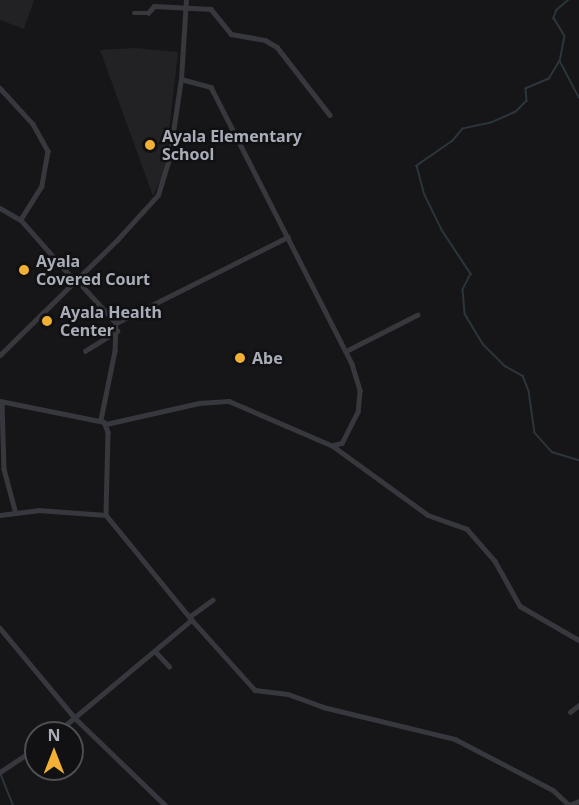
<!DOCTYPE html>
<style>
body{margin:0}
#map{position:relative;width:579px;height:805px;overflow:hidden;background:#161618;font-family:"Noto Sans",sans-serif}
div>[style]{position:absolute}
.built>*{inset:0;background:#222225}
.stream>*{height:1.5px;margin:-0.75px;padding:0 0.75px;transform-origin:0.75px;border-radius:0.75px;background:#2c353c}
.minor>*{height:4.5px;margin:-2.25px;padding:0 2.25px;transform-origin:2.25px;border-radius:2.25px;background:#37383d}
.dots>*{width:16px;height:16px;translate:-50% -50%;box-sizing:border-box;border:3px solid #111113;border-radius:50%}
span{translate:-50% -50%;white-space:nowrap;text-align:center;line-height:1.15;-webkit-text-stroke:5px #111113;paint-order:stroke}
.poi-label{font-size:16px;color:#a8adb8;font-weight:700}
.left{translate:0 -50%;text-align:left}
.north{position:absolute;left:24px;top:721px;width:60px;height:60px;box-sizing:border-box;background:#111113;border:2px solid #4d4f55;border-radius:50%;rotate:0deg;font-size:16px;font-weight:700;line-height:24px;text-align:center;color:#a8adb8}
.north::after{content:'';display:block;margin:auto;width:21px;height:27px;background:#f2b134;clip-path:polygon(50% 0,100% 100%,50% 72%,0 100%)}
</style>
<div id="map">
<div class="built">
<div style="clip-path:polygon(0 0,34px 0,24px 29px,0 20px)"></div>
<div style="clip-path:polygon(135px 48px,178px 52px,164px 174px,153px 196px,100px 50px)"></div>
</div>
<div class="stream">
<div style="left:569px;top:0;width:16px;rotate:140deg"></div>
<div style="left:557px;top:10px;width:9px;rotate:111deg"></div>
<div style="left:554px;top:18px;width:21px;rotate:59deg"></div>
<div style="left:565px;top:36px;width:25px;rotate:101deg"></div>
<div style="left:560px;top:61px;width:41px;rotate:62.2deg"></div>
<div style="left:560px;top:61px;width:21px;rotate:121deg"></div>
<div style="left:549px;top:79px;width:25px;rotate:157deg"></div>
<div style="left:526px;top:89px;width:12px;rotate:85deg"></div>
<div style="left:527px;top:101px;width:16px;rotate:135deg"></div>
<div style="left:516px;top:112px;width:27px;rotate:156deg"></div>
<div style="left:491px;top:123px;width:29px;rotate:168deg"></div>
<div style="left:463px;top:129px;width:16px;rotate:130deg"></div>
<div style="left:453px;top:141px;width:44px;rotate:145.2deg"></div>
<div style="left:417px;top:166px;width:30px;rotate:75deg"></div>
<div style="left:425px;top:195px;width:39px;rotate:64deg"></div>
<div style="left:442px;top:230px;width:53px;rotate:56.6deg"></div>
<div style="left:471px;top:274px;width:18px;rotate:117deg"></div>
<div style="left:463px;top:290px;width:24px;rotate:85deg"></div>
<div style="left:465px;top:314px;width:35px;rotate:59deg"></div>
<div style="left:483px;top:344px;width:31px;rotate:45deg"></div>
<div style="left:505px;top:366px;width:21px;rotate:29deg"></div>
<div style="left:523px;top:376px;width:16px;rotate:68deg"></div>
<div style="left:529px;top:391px;width:42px;rotate:81.9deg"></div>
<div style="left:535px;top:433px;width:25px;rotate:48deg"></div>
<div style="left:552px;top:452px;width:28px;rotate:17deg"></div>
<div style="left:0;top:772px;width:35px;rotate:68deg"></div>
</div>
<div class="minor">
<div style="left:134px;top:13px;width:14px"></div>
<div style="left:148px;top:13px;width:9px;rotate:-49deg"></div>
<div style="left:154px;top:6px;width:57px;rotate:3deg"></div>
<div style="left:211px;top:9px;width:32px;rotate:51deg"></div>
<div style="left:231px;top:34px;width:35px;rotate:10deg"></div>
<div style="left:265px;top:40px;width:14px;rotate:30deg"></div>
<div style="left:277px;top:47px;width:86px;rotate:52.1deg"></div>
<div style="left:181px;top:79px;width:31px;rotate:15deg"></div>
<div style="left:211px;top:87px;width:311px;rotate:63deg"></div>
<div style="left:352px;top:364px;width:28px;rotate:73deg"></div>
<div style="left:360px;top:391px;width:21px;rotate:95deg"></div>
<div style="left:358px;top:412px;width:35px;rotate:117deg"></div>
<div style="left:342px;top:443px;width:9px;rotate:162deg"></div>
<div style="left:0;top:88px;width:49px;rotate:47.5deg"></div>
<div style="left:33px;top:124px;width:31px;rotate:61deg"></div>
<div style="left:48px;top:151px;width:36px;rotate:100deg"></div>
<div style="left:42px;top:186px;width:40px;rotate:122deg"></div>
<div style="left:0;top:208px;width:24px;rotate:30deg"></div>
<div style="left:21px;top:220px;width:81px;rotate:48.5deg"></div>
<div style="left:76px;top:279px;width:59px;rotate:47.7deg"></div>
<div style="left:116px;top:323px;width:28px;rotate:92deg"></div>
<div style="left:115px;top:351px;width:70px;rotate:101.5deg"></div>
<div style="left:116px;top:323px;width:192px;rotate:-26.6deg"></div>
<div style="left:85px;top:351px;width:38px;rotate:-32deg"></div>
<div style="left:346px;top:351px;width:80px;rotate:-26.9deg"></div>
<div style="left:0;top:355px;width:165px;rotate:-44.5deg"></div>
<div style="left:118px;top:239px;width:59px;rotate:-47.7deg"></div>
<div style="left:158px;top:195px;width:38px;rotate:-73deg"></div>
<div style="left:169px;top:159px;width:81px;rotate:-81.5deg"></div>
<div style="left:181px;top:79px;width:79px;rotate:-86.4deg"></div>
<div style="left:0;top:401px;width:106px;rotate:11.4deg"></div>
<div style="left:104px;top:422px;width:11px;rotate:68deg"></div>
<div style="left:108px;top:432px;width:83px;rotate:91.4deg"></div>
<div style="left:106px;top:515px;width:136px;rotate:50.7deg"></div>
<div style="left:192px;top:620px;width:176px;rotate:140.1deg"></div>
<div style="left:2px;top:402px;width:67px;rotate:88.3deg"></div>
<div style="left:4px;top:469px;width:42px;rotate:75deg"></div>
<div style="left:106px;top:424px;width:95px;rotate:-12.7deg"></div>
<div style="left:199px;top:403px;width:30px;rotate:-4deg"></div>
<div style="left:229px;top:401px;width:113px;rotate:23.4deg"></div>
<div style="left:333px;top:446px;width:117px;rotate:36deg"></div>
<div style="left:428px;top:515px;width:41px;rotate:19.7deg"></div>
<div style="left:467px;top:529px;width:43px;rotate:48.8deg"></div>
<div style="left:495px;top:561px;width:51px;rotate:60.9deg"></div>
<div style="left:520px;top:606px;width:68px;rotate:30deg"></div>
<div style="left:0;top:515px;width:38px;rotate:-7deg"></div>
<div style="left:38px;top:510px;width:68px;rotate:4.2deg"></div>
<div style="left:189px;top:617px;width:29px;rotate:-36deg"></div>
<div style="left:192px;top:620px;width:94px;rotate:48deg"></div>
<div style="left:255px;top:690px;width:33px;rotate:7deg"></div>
<div style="left:288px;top:694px;width:37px;rotate:20deg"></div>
<div style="left:323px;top:707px;width:136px;rotate:13.6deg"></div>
<div style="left:455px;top:739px;width:110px;rotate:27.5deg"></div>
<div style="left:553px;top:790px;width:22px;rotate:43deg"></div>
<div style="left:0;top:628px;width:117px;rotate:50.2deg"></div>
<div style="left:75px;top:718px;width:125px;rotate:44deg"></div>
<div style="left:155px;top:651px;width:21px;rotate:47deg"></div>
<div style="left:570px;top:712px;width:11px;rotate:-38deg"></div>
<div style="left:0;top:772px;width:43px;rotate:-33.7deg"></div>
<div style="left:569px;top:805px;width:11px;rotate:-22deg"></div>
</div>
<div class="dots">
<div style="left:150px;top:145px;background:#f2b134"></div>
<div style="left:24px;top:270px;background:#f2b134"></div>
<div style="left:47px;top:321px;background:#f2b134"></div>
<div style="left:240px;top:358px;background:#f2b134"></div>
</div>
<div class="poi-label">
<span class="left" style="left:162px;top:145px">Ayala Elementary<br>School</span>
<span class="left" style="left:36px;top:270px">Ayala<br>Covered Court</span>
<span class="left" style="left:60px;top:321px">Ayala Health<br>Center</span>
<span class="left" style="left:252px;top:358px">Abe</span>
</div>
<div class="north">N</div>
</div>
